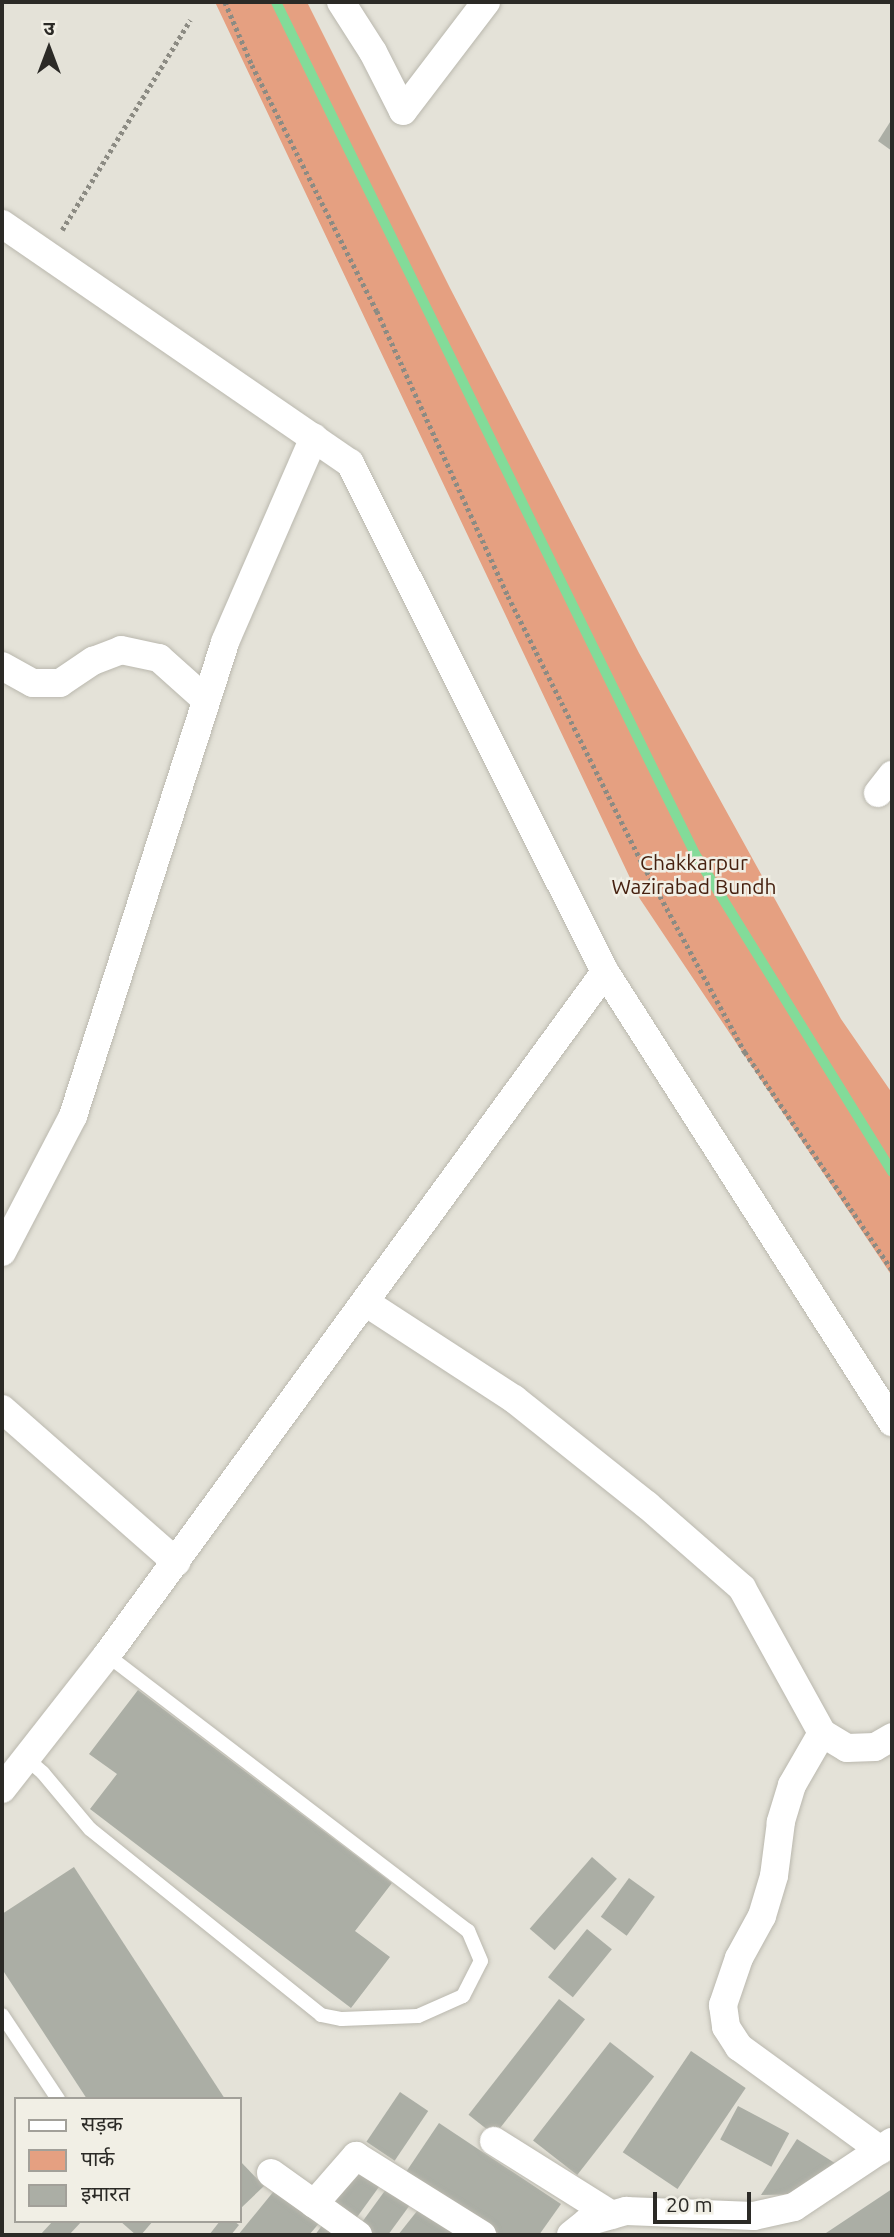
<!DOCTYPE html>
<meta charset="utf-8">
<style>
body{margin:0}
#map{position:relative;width:894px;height:2237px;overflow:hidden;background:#e4e2d8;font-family:Ubuntu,"Noto Sans Devanagari",sans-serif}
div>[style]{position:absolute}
.green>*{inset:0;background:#e5a081}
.stream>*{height:10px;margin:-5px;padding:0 5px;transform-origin:5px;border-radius:5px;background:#83db99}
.building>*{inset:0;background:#abaea5;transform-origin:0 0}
.path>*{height:4.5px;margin-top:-2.25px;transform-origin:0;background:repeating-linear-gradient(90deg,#8c8b83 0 3.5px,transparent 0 7px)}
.roads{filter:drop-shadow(0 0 2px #bab8ae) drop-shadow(0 0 2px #bab8ae)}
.service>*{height:14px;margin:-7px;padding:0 7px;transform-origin:7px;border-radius:7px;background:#fff}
.minor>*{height:28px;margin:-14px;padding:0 14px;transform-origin:14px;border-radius:14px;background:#fff}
span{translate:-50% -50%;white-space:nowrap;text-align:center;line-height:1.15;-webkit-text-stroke:5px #f1efe5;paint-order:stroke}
.park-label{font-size:21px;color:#462110}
.frame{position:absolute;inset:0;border:4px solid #2b2a26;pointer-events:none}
.legend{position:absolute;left:14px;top:2097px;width:228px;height:126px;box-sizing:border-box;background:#f1efe5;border:2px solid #a2a099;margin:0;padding:9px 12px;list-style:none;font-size:21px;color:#2b2a26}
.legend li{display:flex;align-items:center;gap:14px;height:35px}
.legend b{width:35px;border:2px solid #a2a099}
.north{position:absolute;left:14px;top:14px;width:70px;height:70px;-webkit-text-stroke:5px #f1efe5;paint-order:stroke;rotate:0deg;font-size:19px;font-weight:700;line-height:28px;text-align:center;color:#2b2a26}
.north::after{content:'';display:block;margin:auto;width:24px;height:32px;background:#2b2a26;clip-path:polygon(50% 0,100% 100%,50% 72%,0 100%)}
.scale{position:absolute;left:653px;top:2192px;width:98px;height:32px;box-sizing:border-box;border:4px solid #2b2a26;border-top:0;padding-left:9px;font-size:21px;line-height:24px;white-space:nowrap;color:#2b2a26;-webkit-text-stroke:5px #f1efe5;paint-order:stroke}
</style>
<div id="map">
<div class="green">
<div style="clip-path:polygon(215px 2px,307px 2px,450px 288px,639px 653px,841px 1019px,892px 1093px,892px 1276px,640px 899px)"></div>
</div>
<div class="stream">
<div style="left:276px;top:2px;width:949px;rotate:63.81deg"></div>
<div style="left:695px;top:854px;width:374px;rotate:58.2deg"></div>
</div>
<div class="building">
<div style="clip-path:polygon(892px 119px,892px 151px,878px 141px)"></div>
<div style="clip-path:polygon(138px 1690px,392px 1883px,355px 1931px,390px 1957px,351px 2008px,90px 1809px,117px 1774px,89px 1754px)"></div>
<div style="left:592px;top:1857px;width:33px;height:95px;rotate:41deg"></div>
<div style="clip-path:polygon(74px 1867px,225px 2099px,87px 2099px,2px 1969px,2px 1914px)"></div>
<div style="left:629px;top:1878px;width:32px;height:48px;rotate:36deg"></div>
<div style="left:587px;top:1929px;width:32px;height:62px;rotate:39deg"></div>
<div style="left:559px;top:1999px;width:33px;height:147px;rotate:38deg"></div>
<div style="left:610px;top:2042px;width:56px;height:125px;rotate:38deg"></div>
<div style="left:691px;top:2051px;width:66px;height:122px;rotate:34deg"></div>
<div style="left:400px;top:2092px;width:34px;height:60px;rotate:34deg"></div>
<div style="left:738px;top:2106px;width:58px;height:38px;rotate:28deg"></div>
<div style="clip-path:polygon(439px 2123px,561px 2204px,539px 2235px,501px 2235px,406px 2172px)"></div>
<div style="clip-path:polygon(797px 2139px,841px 2167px,811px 2194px,761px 2195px)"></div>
<div style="left:359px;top:2160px;width:32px;height:54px;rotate:36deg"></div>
<div style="clip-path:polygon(240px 2161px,264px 2186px,240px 2209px)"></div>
<div style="clip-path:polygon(392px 2181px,415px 2198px,388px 2235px,365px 2235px,357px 2229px)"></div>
<div style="clip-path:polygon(278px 2186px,321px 2221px,309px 2235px,238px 2235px)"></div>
<div style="clip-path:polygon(892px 2189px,892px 2235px,823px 2235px)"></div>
<div style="clip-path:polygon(425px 2201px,460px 2235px,398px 2235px)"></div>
<div style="clip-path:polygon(326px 2220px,348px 2235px,315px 2235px)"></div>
<div style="clip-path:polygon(53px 2221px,82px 2221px,69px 2235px,40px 2235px)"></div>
<div style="clip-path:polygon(120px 2221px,153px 2221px,141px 2235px,136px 2235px)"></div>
<div style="clip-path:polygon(220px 2221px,234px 2221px,239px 2225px,231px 2235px,209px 2235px)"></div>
</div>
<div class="path">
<div style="left:225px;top:2px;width:69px;rotate:66.8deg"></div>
<div style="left:252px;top:65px;width:276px;rotate:63.1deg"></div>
<div style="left:377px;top:311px;width:314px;rotate:65.3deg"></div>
<div style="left:508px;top:596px;width:294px;rotate:63.3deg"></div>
<div style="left:640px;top:859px;width:220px;rotate:61.5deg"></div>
<div style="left:745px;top:1052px;width:263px;rotate:56deg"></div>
<div style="left:62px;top:230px;width:246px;rotate:-58.6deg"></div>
</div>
<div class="roads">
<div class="service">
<div style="left:27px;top:1759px;width:21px;rotate:41deg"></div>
<div style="left:43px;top:1773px;width:73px;rotate:50deg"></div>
<div style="left:90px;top:1829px;width:297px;rotate:38.8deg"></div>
<div style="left:321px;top:2015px;width:21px;rotate:11deg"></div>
<div style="left:342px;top:2019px;width:76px;rotate:-2.3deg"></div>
<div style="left:418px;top:2016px;width:49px;rotate:-24deg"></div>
<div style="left:463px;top:1996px;width:39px;rotate:-63deg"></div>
<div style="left:481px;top:1961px;width:33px;rotate:-113deg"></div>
<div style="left:468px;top:1931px;width:454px;rotate:-142.6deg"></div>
<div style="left:2px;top:2015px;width:101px;rotate:56.3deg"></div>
</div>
<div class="minor">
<div style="left:341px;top:2px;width:59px;rotate:57.4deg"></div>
<div style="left:373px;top:52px;width:66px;rotate:63deg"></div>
<div style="left:403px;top:111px;width:137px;rotate:-52.7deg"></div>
<div style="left:2px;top:224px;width:422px;rotate:34.5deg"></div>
<div style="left:350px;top:463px;width:569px;rotate:63.39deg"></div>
<div style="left:605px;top:972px;width:534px;rotate:57.47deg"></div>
<div style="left:2px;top:666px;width:35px;rotate:29deg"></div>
<div style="left:33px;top:683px;width:27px"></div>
<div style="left:60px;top:683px;width:40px;rotate:-34deg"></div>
<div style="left:93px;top:661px;width:30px;rotate:-21deg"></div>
<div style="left:121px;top:650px;width:39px;rotate:12deg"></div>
<div style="left:159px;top:658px;width:63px;rotate:41.8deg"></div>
<div style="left:878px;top:793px;width:23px;rotate:-52deg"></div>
<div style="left:2px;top:1252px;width:153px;rotate:-62.4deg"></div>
<div style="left:73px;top:1116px;width:498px;rotate:-72.2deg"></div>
<div style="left:225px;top:642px;width:223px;rotate:-66.5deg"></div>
<div style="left:365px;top:1302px;width:178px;rotate:33.1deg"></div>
<div style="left:514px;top:1399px;width:170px;rotate:38.6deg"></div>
<div style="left:647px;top:1505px;width:126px;rotate:41.1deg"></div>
<div style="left:742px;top:1588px;width:166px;rotate:61.1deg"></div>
<div style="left:822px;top:1733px;width:29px;rotate:31deg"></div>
<div style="left:847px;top:1748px;width:28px;rotate:-2deg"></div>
<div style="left:875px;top:1747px;width:20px;rotate:-30deg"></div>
<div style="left:2px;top:1409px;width:232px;rotate:41.3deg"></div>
<div style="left:822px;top:1733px;width:60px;rotate:120deg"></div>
<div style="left:792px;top:1785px;width:39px;rotate:107deg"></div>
<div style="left:781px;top:1822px;width:54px;rotate:97.4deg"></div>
<div style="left:774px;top:1876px;width:42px;rotate:106.7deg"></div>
<div style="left:762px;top:1916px;width:48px;rotate:118.7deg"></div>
<div style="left:739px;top:1958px;width:50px;rotate:108.8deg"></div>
<div style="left:723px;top:2005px;width:22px;rotate:82deg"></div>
<div style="left:726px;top:2027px;width:24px;rotate:57deg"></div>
<div style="left:739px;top:2047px;width:175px;rotate:36.1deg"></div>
<div style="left:2px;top:1789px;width:170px;rotate:-51.9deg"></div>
<div style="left:107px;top:1655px;width:845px;rotate:-53.9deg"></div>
<div style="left:494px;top:2141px;width:139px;rotate:32.1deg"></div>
<div style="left:271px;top:2173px;width:107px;rotate:35.5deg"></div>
<div style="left:314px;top:2204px;width:64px;rotate:-48.8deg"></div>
<div style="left:356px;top:2156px;width:149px;rotate:32.1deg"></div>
<div style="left:571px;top:2235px;width:21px;rotate:-39deg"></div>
<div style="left:587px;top:2222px;width:41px;rotate:-15.8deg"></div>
<div style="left:626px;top:2211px;width:128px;rotate:2.2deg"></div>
<div style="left:754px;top:2216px;width:41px;rotate:-12.7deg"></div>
<div style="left:794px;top:2207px;width:118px;rotate:-33.6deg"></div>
</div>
</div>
<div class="park-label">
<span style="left:694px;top:874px">Chakkarpur<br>Wazirabad Bundh</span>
</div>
<div class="frame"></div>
<ul class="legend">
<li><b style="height:9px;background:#fff"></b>सड़क</li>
<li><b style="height:19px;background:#e5a081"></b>पार्क</li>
<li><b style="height:19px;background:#abaea5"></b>इमारत</li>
</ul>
<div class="north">उ</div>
<div class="scale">20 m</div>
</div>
